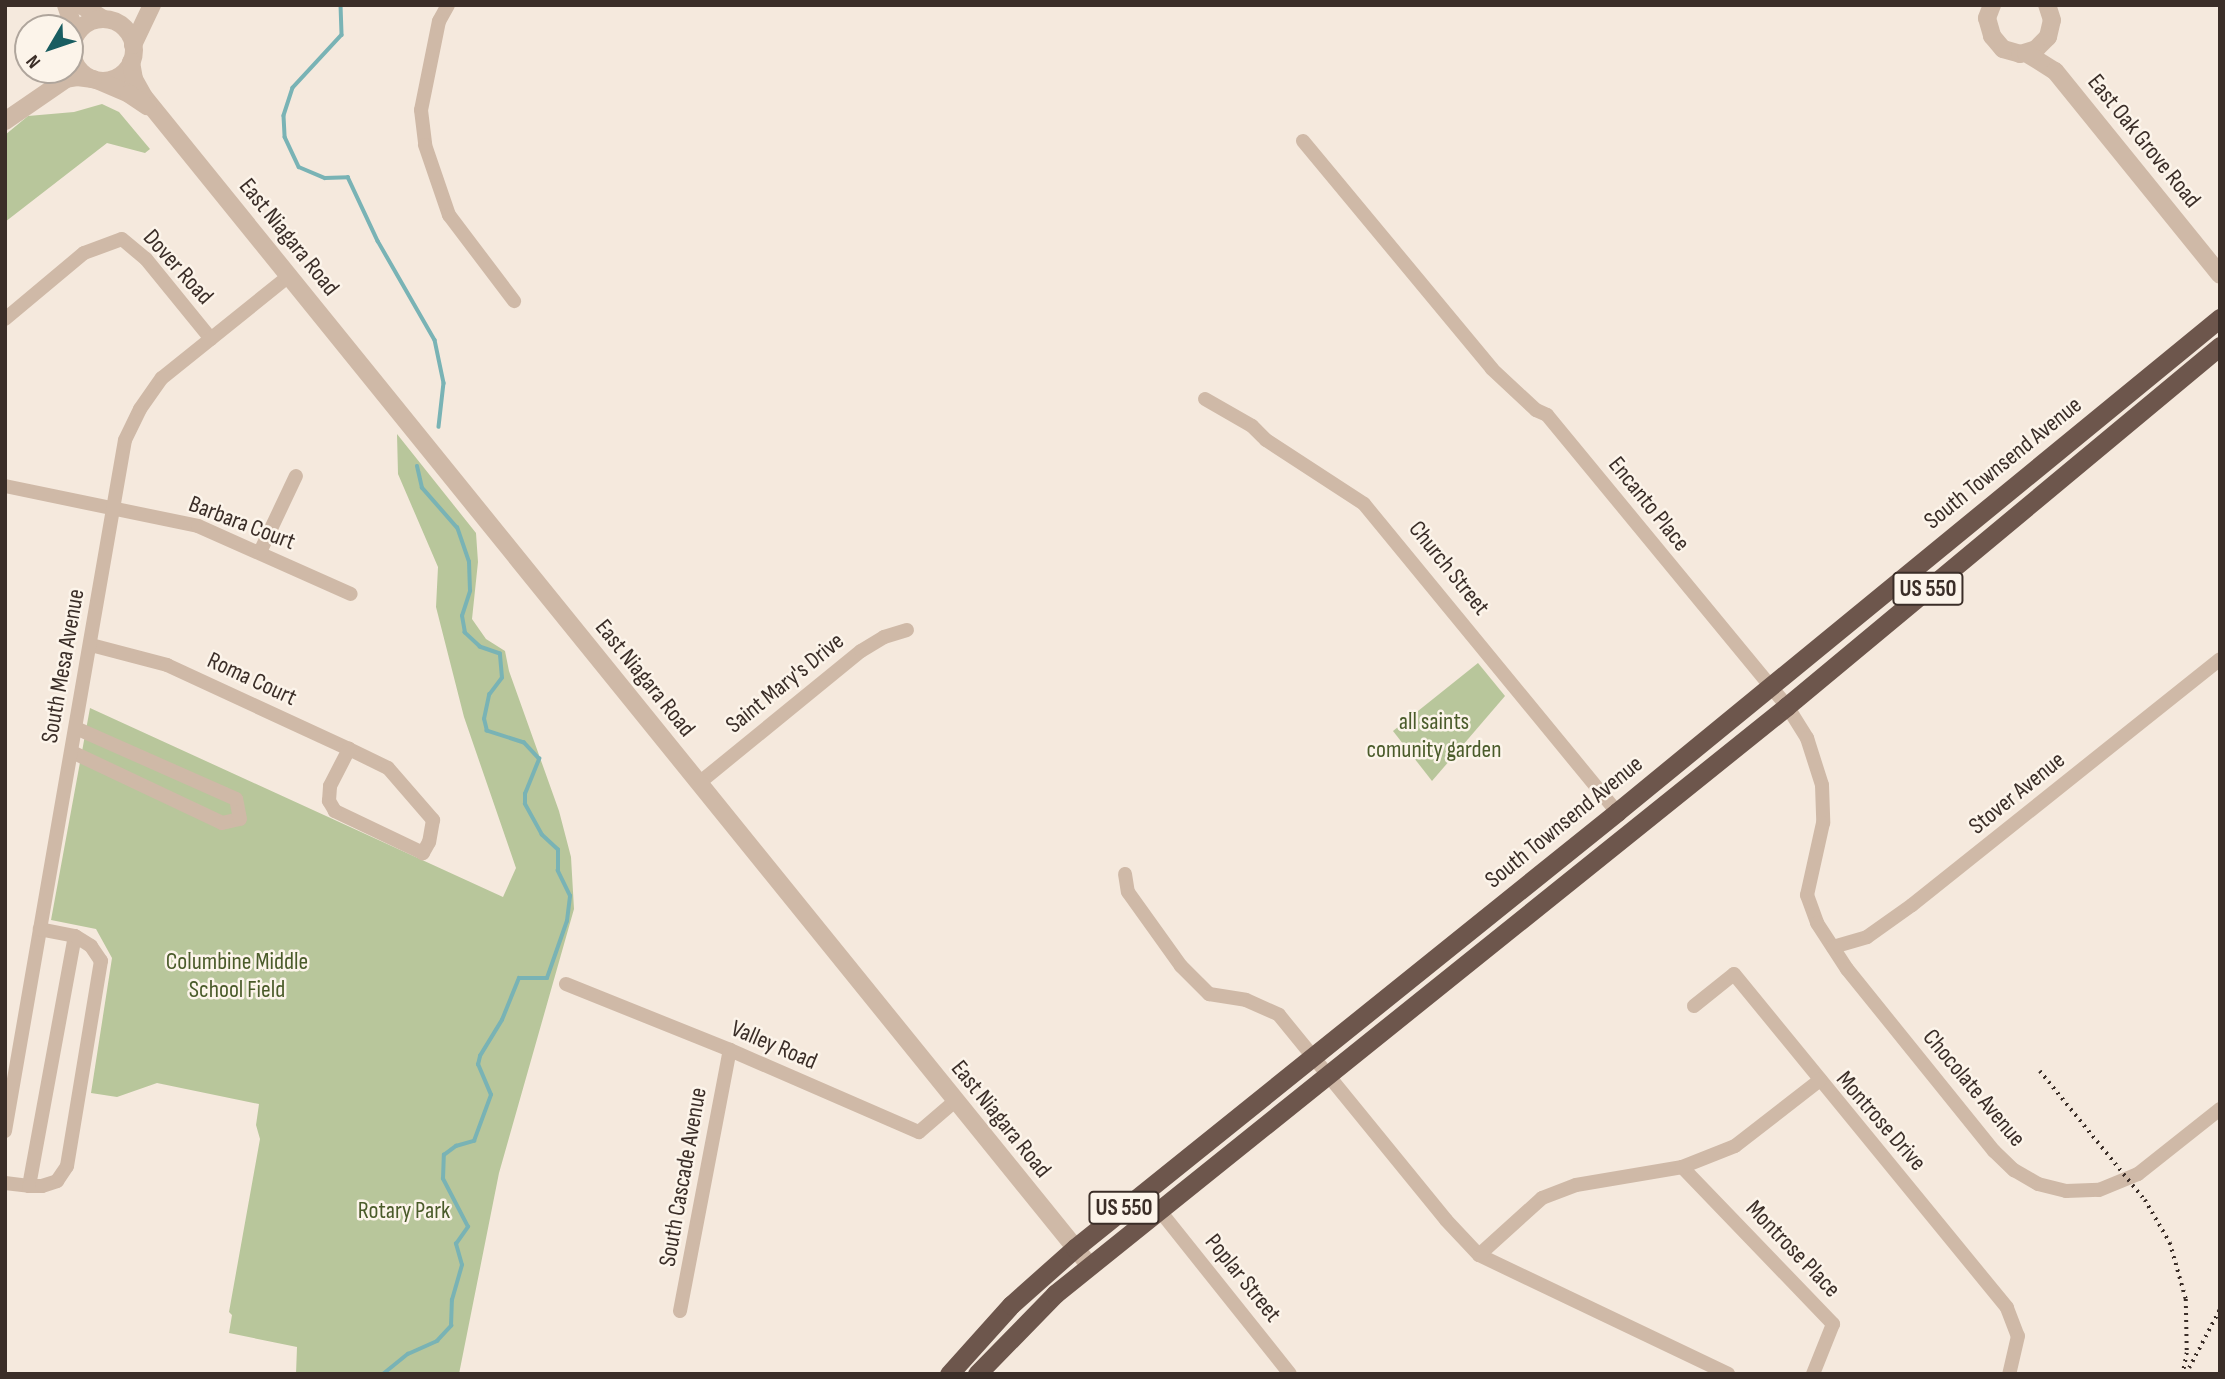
<!DOCTYPE html>
<style>
body{margin:0}
#map{position:relative;width:2225px;height:1379px;overflow:hidden;background:#f5e9dd;font-family:"Sofia Sans Condensed",sans-serif}
div>[style]{position:absolute}
.green>*{inset:0;background:#b8c69b}
.stream>*{height:3.5px;margin:-1.75px;padding:0 1.75px;transform-origin:1.75px;border-radius:1.75px;background:#79b3b5}
.minor>*{height:14px;margin:-7px;padding:0 7px;transform-origin:7px;border-radius:7px;background:#cfb9a7}
.tertiary>*{height:18px;margin:-9px;padding:0 9px;transform-origin:9px;border-radius:9px;background:#cfb9a7}
.tertiary>.ring{margin:-9px;padding:0;box-sizing:content-box;background:none;border:18px solid #cfb9a7;border-radius:50%}
.trunk>*{height:19px;margin:-9.5px;padding:0 9.5px;transform-origin:9.5px;border-radius:9.5px;background:#6d564c}
.rail>*{height:3.5px;margin-top:-1.75px;transform-origin:0;background:repeating-linear-gradient(90deg,#3b2e28 0 2px,transparent 0 7px)}
span{translate:-50% -50%;white-space:nowrap;text-align:center;line-height:1.15;-webkit-text-stroke:5px #fcf4ea;paint-order:stroke}
.shield-label span{padding:2px 5px;background:#fcf4ea;border:2px solid;border-radius:5px;-webkit-text-stroke-width:0}
.shield-label{font-size:23px;color:#3b2e28;font-weight:700}
.street-label{font-size:24px;color:#3b2e28}
.park-label{font-size:24px;color:#4a5b2a}
.frame{position:absolute;inset:0;border:7px solid #3b2e28;pointer-events:none}
.north{position:absolute;left:14px;top:14px;width:70px;height:70px;box-sizing:border-box;background:#fcf4ea;border:2px solid #afa59c;border-radius:50%;rotate:231deg;font-size:19px;font-weight:700;line-height:28px;text-align:center;color:#3b2e28}
.north::after{content:'';display:block;margin:auto;width:24px;height:32px;background:#195d61;clip-path:polygon(50% 0,100% 100%,50% 72%,0 100%)}
</style>
<div id="map">
<div class="green">
<div style="clip-path:polygon(102px 104px,119px 112px,150px 149px,145px 153px,107px 143px,5px 222px,5px 135px,28px 116px,74px 112px)"></div>
<div style="clip-path:polygon(397px 434px,476px 533px,478px 562px,472px 619px,486px 639px,505px 651px,509px 671px,559px 811px,571px 857px,574px 909px,499px 1173px,459px 1374px,296px 1374px,297px 1347px,229px 1333px,232px 1315px,229px 1312px,260px 1139px,256px 1125px,259px 1104px,157px 1083px,117px 1097px,91px 1093px,112px 958px,96px 929px,51px 920px,90px 708px,503px 897px,516px 868px,464px 717px,436px 607px,438px 567px,398px 474px)"></div>
<div style="clip-path:polygon(1478px 663px,1505px 696px,1432px 781px,1393px 731px)"></div>
</div>
<div class="stream">
<div style="left:341px;top:5px;width:30px;rotate:88deg"></div>
<div style="left:342px;top:35px;width:72px;rotate:132.8deg"></div>
<div style="left:293px;top:88px;width:29px;rotate:108deg"></div>
<div style="left:284px;top:116px;width:21px;rotate:87deg"></div>
<div style="left:285px;top:137px;width:33px;rotate:65deg"></div>
<div style="left:299px;top:167px;width:28px;rotate:23deg"></div>
<div style="left:325px;top:178px;width:23px;rotate:-2deg"></div>
<div style="left:348px;top:177px;width:71px;rotate:64.9deg"></div>
<div style="left:378px;top:241px;width:114px;rotate:60.1deg"></div>
<div style="left:435px;top:340px;width:44px;rotate:78.2deg"></div>
<div style="left:444px;top:383px;width:44px;rotate:96.5deg"></div>
<div style="left:383px;top:1374px;width:32px;rotate:-39deg"></div>
<div style="left:408px;top:1354px;width:32px;rotate:-24deg"></div>
<div style="left:437px;top:1341px;width:21px;rotate:-47deg"></div>
<div style="left:451px;top:1326px;width:26px;rotate:-88deg"></div>
<div style="left:452px;top:1300px;width:36px;rotate:-74deg"></div>
<div style="left:462px;top:1265px;width:22px;rotate:-106deg"></div>
<div style="left:456px;top:1244px;width:21px;rotate:-55deg"></div>
<div style="left:468px;top:1227px;width:54px;rotate:-117.5deg"></div>
<div style="left:443px;top:1179px;width:24px;rotate:-88deg"></div>
<div style="left:444px;top:1155px;width:15px;rotate:-37deg"></div>
<div style="left:456px;top:1146px;width:19px;rotate:-16deg"></div>
<div style="left:474px;top:1141px;width:49px;rotate:-69.7deg"></div>
<div style="left:491px;top:1095px;width:33px;rotate:-113deg"></div>
<div style="left:478px;top:1065px;width:9px;rotate:-77deg"></div>
<div style="left:480px;top:1056px;width:42px;rotate:-58.6deg"></div>
<div style="left:502px;top:1020px;width:45px;rotate:-68deg"></div>
<div style="left:519px;top:978px;width:28px"></div>
<div style="left:547px;top:978px;width:60px;rotate:-70.7deg"></div>
<div style="left:567px;top:921px;width:25px;rotate:-83deg"></div>
<div style="left:570px;top:896px;width:28px;rotate:-116deg"></div>
<div style="left:558px;top:871px;width:21px;rotate:-90deg"></div>
<div style="left:558px;top:850px;width:22px;rotate:-137deg"></div>
<div style="left:542px;top:835px;width:35px;rotate:-119deg"></div>
<div style="left:525px;top:804px;width:10px;rotate:-90deg"></div>
<div style="left:525px;top:794px;width:38px;rotate:-68deg"></div>
<div style="left:539px;top:759px;width:22px;rotate:-133deg"></div>
<div style="left:524px;top:743px;width:39px;rotate:-162deg"></div>
<div style="left:487px;top:731px;width:12px;rotate:-104deg"></div>
<div style="left:484px;top:719px;width:25px;rotate:-78deg"></div>
<div style="left:489px;top:695px;width:21px;rotate:-53deg"></div>
<div style="left:502px;top:678px;width:24px;rotate:-95deg"></div>
<div style="left:500px;top:654px;width:21px;rotate:-161deg"></div>
<div style="left:480px;top:647px;width:21px;rotate:-137deg"></div>
<div style="left:465px;top:633px;width:17px;rotate:-100deg"></div>
<div style="left:462px;top:616px;width:26px;rotate:-72deg"></div>
<div style="left:470px;top:591px;width:29px;rotate:-92deg"></div>
<div style="left:469px;top:562px;width:36px;rotate:-109deg"></div>
<div style="left:457px;top:528px;width:53px;rotate:-131.2deg"></div>
<div style="left:422px;top:488px;width:22px;rotate:-103deg"></div>
</div>
<div class="minor">
<div style="left:448px;top:5px;width:18px;rotate:119deg"></div>
<div style="left:439px;top:21px;width:91px;rotate:101.4deg"></div>
<div style="left:421px;top:110px;width:35px;rotate:83deg"></div>
<div style="left:425px;top:145px;width:74px;rotate:71.1deg"></div>
<div style="left:449px;top:215px;width:108px;rotate:52.9deg"></div>
<div style="left:1303px;top:141px;width:296px;rotate:50.3deg"></div>
<div style="left:1492px;top:369px;width:60px;rotate:43deg"></div>
<div style="left:1536px;top:410px;width:12px;rotate:24deg"></div>
<div style="left:1547px;top:415px;width:377px;rotate:50.5deg"></div>
<div style="left:1787px;top:706px;width:38px;rotate:58deg"></div>
<div style="left:1807px;top:738px;width:49px;rotate:72.3deg"></div>
<div style="left:1822px;top:785px;width:38px;rotate:88deg"></div>
<div style="left:1823px;top:823px;width:74px;rotate:102.5deg"></div>
<div style="left:1807px;top:895px;width:30px;rotate:70deg"></div>
<div style="left:1817px;top:923px;width:55px;rotate:56.9deg"></div>
<div style="left:1847px;top:969px;width:234px;rotate:51.1deg"></div>
<div style="left:1994px;top:1151px;width:28px;rotate:44deg"></div>
<div style="left:2014px;top:1170px;width:28px;rotate:30deg"></div>
<div style="left:2038px;top:1184px;width:29px;rotate:14deg"></div>
<div style="left:2066px;top:1191px;width:33px;rotate:-2deg"></div>
<div style="left:2099px;top:1190px;width:42px;rotate:-22.3deg"></div>
<div style="left:2138px;top:1174px;width:105px;rotate:-38.4deg"></div>
<div style="left:5px;top:319px;width:103px;rotate:-39.9deg"></div>
<div style="left:84px;top:253px;width:40px;rotate:-20.2deg"></div>
<div style="left:122px;top:239px;width:31px;rotate:40deg"></div>
<div style="left:146px;top:259px;width:103px;rotate:50.9deg"></div>
<div style="left:1205px;top:399px;width:54px;rotate:29.9deg"></div>
<div style="left:1252px;top:426px;width:20px;rotate:45deg"></div>
<div style="left:1266px;top:440px;width:117px;rotate:33.1deg"></div>
<div style="left:1364px;top:504px;width:399px;rotate:50.6deg"></div>
<div style="left:5px;top:486px;width:197px;rotate:11.7deg"></div>
<div style="left:198px;top:526px;width:167px;rotate:24deg"></div>
<div style="left:260px;top:552px;width:84px;rotate:-64.7deg"></div>
<div style="left:91px;top:645px;width:79px;rotate:14.7deg"></div>
<div style="left:167px;top:665px;width:200px;rotate:24.8deg"></div>
<div style="left:349px;top:749px;width:43px;rotate:26deg"></div>
<div style="left:388px;top:768px;width:69px;rotate:49.1deg"></div>
<div style="left:433px;top:820px;width:22px;rotate:100deg"></div>
<div style="left:429px;top:842px;width:13px;rotate:119deg"></div>
<div style="left:423px;top:853px;width:98px;rotate:-154.5deg"></div>
<div style="left:335px;top:811px;width:12px;rotate:-121deg"></div>
<div style="left:329px;top:801px;width:15px;rotate:-86deg"></div>
<div style="left:330px;top:786px;width:42px;rotate:-62.8deg"></div>
<div style="left:72px;top:752px;width:166px;rotate:25.3deg"></div>
<div style="left:222px;top:823px;width:18px;rotate:-13deg"></div>
<div style="left:240px;top:819px;width:20px;rotate:-101deg"></div>
<div style="left:236px;top:799px;width:175px;rotate:-156.1deg"></div>
<div style="left:699px;top:783px;width:209px;rotate:-39.2deg"></div>
<div style="left:861px;top:651px;width:27px;rotate:-31deg"></div>
<div style="left:884px;top:637px;width:24px;rotate:-17deg"></div>
<div style="left:1125px;top:874px;width:18px;rotate:81deg"></div>
<div style="left:1128px;top:892px;width:91px;rotate:54.4deg"></div>
<div style="left:1181px;top:966px;width:40px;rotate:45deg"></div>
<div style="left:1209px;top:994px;width:37px;rotate:9deg"></div>
<div style="left:1246px;top:1000px;width:36px;rotate:24deg"></div>
<div style="left:1279px;top:1015px;width:264px;rotate:50.8deg"></div>
<div style="left:1446px;top:1220px;width:48px;rotate:46.7deg"></div>
<div style="left:1479px;top:1255px;width:276px;rotate:25.5deg"></div>
<div style="left:1833px;top:947px;width:35px;rotate:-16deg"></div>
<div style="left:1867px;top:937px;width:55px;rotate:-35.4deg"></div>
<div style="left:1912px;top:905px;width:394px;rotate:-38.6deg"></div>
<div style="left:566px;top:984px;width:177px;rotate:21.9deg"></div>
<div style="left:730px;top:1050px;width:206px;rotate:23.5deg"></div>
<div style="left:919px;top:1132px;width:48px;rotate:-40.7deg"></div>
<div style="left:1694px;top:1006px;width:51px;rotate:-38.7deg"></div>
<div style="left:1734px;top:974px;width:431px;rotate:50.7deg"></div>
<div style="left:2007px;top:1308px;width:30px;rotate:69deg"></div>
<div style="left:2018px;top:1336px;width:39px;rotate:103deg"></div>
<div style="left:5px;top:1131px;width:701px;rotate:-80.15deg"></div>
<div style="left:125px;top:440px;width:34px;rotate:-64deg"></div>
<div style="left:140px;top:409px;width:38px;rotate:-55deg"></div>
<div style="left:162px;top:378px;width:163px;rotate:-38.8deg"></div>
<div style="left:1682px;top:1167px;width:218px;rotate:46.1deg"></div>
<div style="left:1833px;top:1324px;width:54px;rotate:111.8deg"></div>
<div style="left:5px;top:1183px;width:24px;rotate:7deg"></div>
<div style="left:29px;top:1186px;width:254px;rotate:-79.6deg"></div>
<div style="left:75px;top:936px;width:36px;rotate:-169deg"></div>
<div style="left:29px;top:1186px;width:13px"></div>
<div style="left:42px;top:1186px;width:16px;rotate:-18deg"></div>
<div style="left:57px;top:1181px;width:18px;rotate:-56deg"></div>
<div style="left:67px;top:1166px;width:208px;rotate:-80.6deg"></div>
<div style="left:101px;top:961px;width:18px;rotate:-124deg"></div>
<div style="left:91px;top:946px;width:19px;rotate:-148deg"></div>
<div style="left:1160px;top:1211px;width:208px;rotate:51.4deg"></div>
<div style="left:1479px;top:1255px;width:85px;rotate:-42.1deg"></div>
<div style="left:1542px;top:1198px;width:36px;rotate:-21deg"></div>
<div style="left:1576px;top:1185px;width:108px;rotate:-9.6deg"></div>
<div style="left:1682px;top:1167px;width:57px;rotate:-21.6deg"></div>
<div style="left:1735px;top:1146px;width:108px;rotate:-37.8deg"></div>
<div style="left:680px;top:1311px;width:266px;rotate:-79.2deg"></div>
</div>
<div class="tertiary">
<div style="left:66px;top:5px;width:31px;rotate:71deg"></div>
<div style="left:81px;top:5px;width:26px;rotate:32deg"></div>
<div style="left:1992px;top:5px;width:14px;rotate:111deg"></div>
<div style="left:1987px;top:18px;width:19px;rotate:74deg"></div>
<div style="left:1992px;top:36px;width:17px;rotate:50deg"></div>
<div style="left:2003px;top:49px;width:18px;rotate:16deg"></div>
<div style="left:2020px;top:54px;width:17px;rotate:-17deg"></div>
<div style="left:2036px;top:49px;width:17px;rotate:-45deg"></div>
<div style="left:2048px;top:37px;width:17px;rotate:-77deg"></div>
<div style="left:2052px;top:20px;width:16px;rotate:-108deg"></div>
<div class="ring" style="left:72px;top:19px;width:44px;height:44px"></div>
<div style="left:133px;top:45px;width:44px;rotate:-64.6deg"></div>
<div style="left:2026px;top:53px;width:34px;rotate:32deg"></div>
<div style="left:2055px;top:71px;width:262px;rotate:51deg"></div>
<div style="left:131px;top:62px;width:17px;rotate:80deg"></div>
<div style="left:134px;top:79px;width:21px;rotate:61deg"></div>
<div style="left:144px;top:97px;width:1504px;rotate:51.02deg"></div>
<div style="left:99px;top:81px;width:33px;rotate:23deg"></div>
<div style="left:129px;top:94px;width:22px;rotate:34deg"></div>
<div style="left:5px;top:121px;width:74px;rotate:-34.5deg"></div>
<div style="left:66px;top:79px;width:11px;rotate:-10deg"></div>
<div style="left:77px;top:77px;width:16px;rotate:7deg"></div>
</div>
<div class="trunk">
<div style="left:949px;top:1374px;width:93px;rotate:-48.1deg"></div>
<div style="left:1011px;top:1305px;width:86px;rotate:-41.7deg"></div>
<div style="left:1075px;top:1248px;width:696px;rotate:-38.81deg"></div>
<div style="left:1617px;top:812px;width:780px;rotate:-39.33deg"></div>
<div style="left:977px;top:1374px;width:112px;rotate:-45.7deg"></div>
<div style="left:1055px;top:1294px;width:939px;rotate:-38.77deg"></div>
<div style="left:1787px;top:706px;width:563px;rotate:-39.74deg"></div>
</div>
<div class="rail">
<div style="left:2040px;top:1071px;width:166px;rotate:50.9deg"></div>
<div style="left:2145px;top:1200px;width:50px;rotate:59.8deg"></div>
<div style="left:2170px;top:1243px;width:58px;rotate:74.1deg"></div>
<div style="left:2186px;top:1299px;width:54px;rotate:88.9deg"></div>
<div style="left:2187px;top:1353px;width:21px;rotate:101deg"></div>
<div style="left:2189px;top:1368px;width:67px;rotate:-62.3deg"></div>
</div>
<div class="shield-label">
<span style="left:1928px;top:589px">US 550</span>
<span style="left:1124px;top:1208px">US 550</span>
</div>
<div class="street-label">
<span style="left:2144px;top:141px;rotate:51deg">East Oak Grove Road</span>
<span style="left:289px;top:237px;rotate:51deg">East Niagara Road</span>
<span style="left:178px;top:267px;rotate:48deg">Dover Road</span>
<span style="left:2003px;top:463px;rotate:-39deg">South Townsend Avenue</span>
<span style="left:1649px;top:504px;rotate:51deg">Encanto Place</span>
<span style="left:242px;top:523px;rotate:21deg">Barbara Court</span>
<span style="left:1449px;top:568px;rotate:51deg">Church Street</span>
<span style="left:63px;top:666px;rotate:-80deg">South Mesa Avenue</span>
<span style="left:645px;top:678px;rotate:51deg">East Niagara Road</span>
<span style="left:252px;top:679px;rotate:25deg">Roma Court</span>
<span style="left:785px;top:683px;rotate:-39deg">Saint Mary's Drive</span>
<span style="left:2017px;top:793px;rotate:-39deg">Stover Avenue</span>
<span style="left:1564px;top:822px;rotate:-39deg">South Townsend Avenue</span>
<span style="left:774px;top:1045px;rotate:23deg">Valley Road</span>
<span style="left:1974px;top:1088px;rotate:50deg">Chocolate Avenue</span>
<span style="left:1001px;top:1119px;rotate:51deg">East Niagara Road</span>
<span style="left:1881px;top:1121px;rotate:49deg">Montrose Drive</span>
<span style="left:683px;top:1177px;rotate:-80deg">South Cascade Avenue</span>
<span style="left:1793px;top:1249px;rotate:46deg">Montrose Place</span>
<span style="left:1243px;top:1278px;rotate:51deg">Poplar Street</span>
</div>
<div class="park-label">
<span style="left:1434px;top:736px">all saints<br>comunity garden</span>
<span style="left:237px;top:976px">Columbine Middle<br>School Field</span>
<span style="left:404px;top:1211px">Rotary Park</span>
</div>
<div class="frame"></div>
<div class="north">N</div>
</div>
